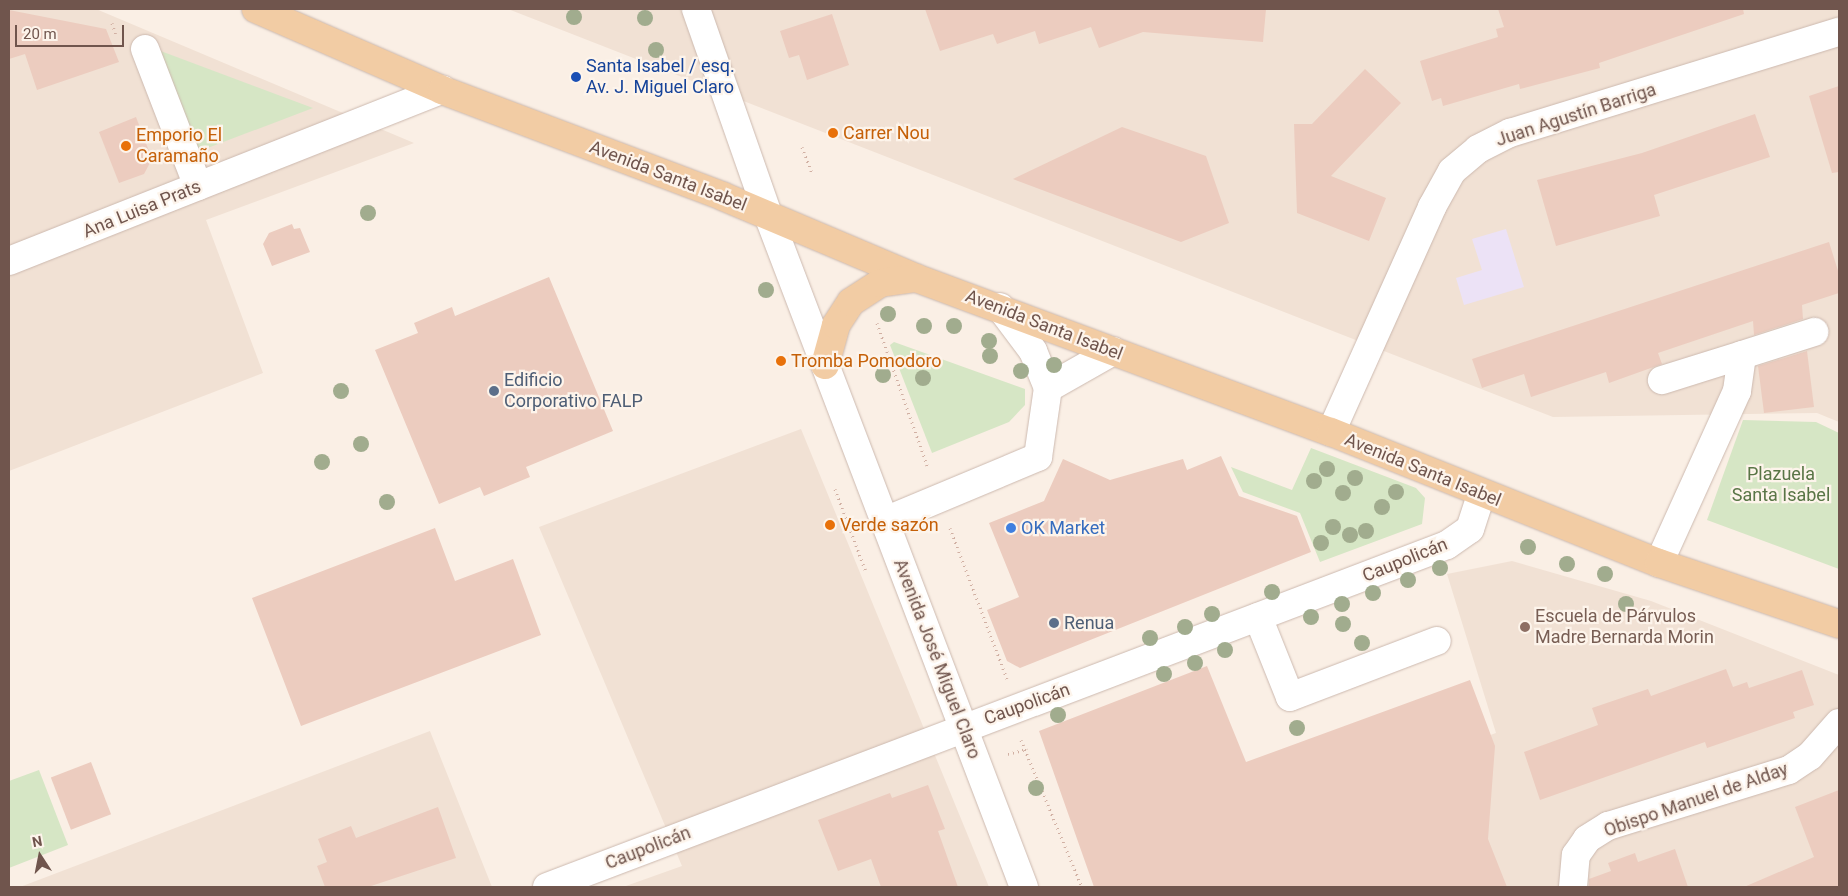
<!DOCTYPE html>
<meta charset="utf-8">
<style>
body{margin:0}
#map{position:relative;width:1848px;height:896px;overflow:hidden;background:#faefe5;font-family:Roboto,sans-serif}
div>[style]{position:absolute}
.residential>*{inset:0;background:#f1e1d4}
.education>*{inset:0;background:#ece2f6}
.green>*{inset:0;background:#d6e6c5}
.building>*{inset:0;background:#ecccbf;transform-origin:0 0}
.path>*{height:3px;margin-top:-1.5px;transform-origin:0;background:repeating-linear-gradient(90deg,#d1b0a3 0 1px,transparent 0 5px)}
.roads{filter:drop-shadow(0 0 1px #ccb9af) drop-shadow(0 0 1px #ccb9af)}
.minor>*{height:28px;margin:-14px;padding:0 14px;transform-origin:14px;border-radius:14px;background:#fff}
.major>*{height:28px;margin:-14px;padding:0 14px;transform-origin:14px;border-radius:14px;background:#f2cca4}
.trees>*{width:16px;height:16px;margin:-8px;border-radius:50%;background:#a1ac8e}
.dots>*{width:14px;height:14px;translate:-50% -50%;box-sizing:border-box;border:2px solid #fdf4eb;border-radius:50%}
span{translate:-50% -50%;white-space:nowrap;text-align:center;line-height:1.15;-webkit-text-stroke:4.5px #fdf4eb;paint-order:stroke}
.transit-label{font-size:18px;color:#164399}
.left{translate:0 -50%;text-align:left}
.street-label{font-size:18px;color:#70554d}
.food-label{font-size:18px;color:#c56008}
.service-label{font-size:18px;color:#4e5e75}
.park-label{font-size:18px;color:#597546}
.shop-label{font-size:18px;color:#366cbe}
.education-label{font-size:18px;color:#785e54}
.frame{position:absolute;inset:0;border:10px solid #70554d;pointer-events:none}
.north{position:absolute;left:15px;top:831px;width:50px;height:50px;-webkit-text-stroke:4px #fdf4eb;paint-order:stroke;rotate:349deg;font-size:14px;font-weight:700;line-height:20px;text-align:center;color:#70554d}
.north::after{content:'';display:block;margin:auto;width:18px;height:22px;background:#70554d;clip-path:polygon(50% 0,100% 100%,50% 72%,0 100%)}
.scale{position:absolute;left:15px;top:25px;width:109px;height:22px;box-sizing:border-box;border:2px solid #70554d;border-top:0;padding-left:6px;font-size:15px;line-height:18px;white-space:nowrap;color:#70554d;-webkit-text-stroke:4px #fdf4eb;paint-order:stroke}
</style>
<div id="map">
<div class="residential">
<div style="clip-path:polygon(9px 9px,96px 9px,414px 143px,206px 220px,263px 373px,9px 471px)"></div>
<div style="clip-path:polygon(508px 9px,1839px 9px,1839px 422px,1817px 413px,1553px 417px)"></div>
<div style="clip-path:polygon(801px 429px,989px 887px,623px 887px,682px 866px,539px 527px)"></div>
<div style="clip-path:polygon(1512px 561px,1651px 601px,1839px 675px,1839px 887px,1452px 887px,1406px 765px,1496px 733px,1447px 574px)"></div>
<div style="clip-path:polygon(430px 731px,492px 887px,20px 887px)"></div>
</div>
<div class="education">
<div style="clip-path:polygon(1506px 229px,1524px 287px,1464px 305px,1456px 278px,1482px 270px,1472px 239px)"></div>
</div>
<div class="green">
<div style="clip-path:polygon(158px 50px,313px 108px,197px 152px)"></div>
<div style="clip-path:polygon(894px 342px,1025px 389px,1025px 405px,1009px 422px,932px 453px,890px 345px)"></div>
<div style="clip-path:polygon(1743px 420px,1816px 422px,1839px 433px,1839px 569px,1707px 520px)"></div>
<div style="clip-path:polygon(1311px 448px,1416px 488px,1425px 498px,1422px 524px,1320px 562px,1300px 513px,1243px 492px,1231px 467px,1292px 490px)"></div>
<div style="clip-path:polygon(39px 770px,68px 845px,9px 868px,9px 781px)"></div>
</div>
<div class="building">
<div style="clip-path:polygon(925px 9px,1266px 9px,1263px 42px,1143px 32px,1099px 48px,1091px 27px,1039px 44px,1035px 31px,997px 44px,993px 34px,940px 51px)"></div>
<div style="clip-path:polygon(1498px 9px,1743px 9px,1744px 14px,1599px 63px,1600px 68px,1520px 89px,1519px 84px,1443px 106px,1441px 98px,1432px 101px,1420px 61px,1498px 37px,1496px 29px,1504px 27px)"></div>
<div style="clip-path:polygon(9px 10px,106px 29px,119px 62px,37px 90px,25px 54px,9px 59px)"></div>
<div style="clip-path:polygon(832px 14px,849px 65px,807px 80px,799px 55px,789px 58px,780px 31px)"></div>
<div style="clip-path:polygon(1365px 69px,1401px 103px,1331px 176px,1386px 198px,1369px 241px,1297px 213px,1294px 124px,1312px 124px)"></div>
<div style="clip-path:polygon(1839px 86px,1839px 172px,1832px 173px,1809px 96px)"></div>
<div style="clip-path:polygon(1755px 114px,1770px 157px,1654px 195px,1660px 216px,1556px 246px,1537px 180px,1642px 153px)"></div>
<div style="clip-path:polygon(136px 117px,152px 159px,144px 174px,119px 183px,99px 132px)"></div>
<div style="clip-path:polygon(1122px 127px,1206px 156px,1229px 223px,1181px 242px,1013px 179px)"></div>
<div style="clip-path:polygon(292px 224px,294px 229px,300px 228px,310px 252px,272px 266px,263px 244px,269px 233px)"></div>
<div style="clip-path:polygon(1829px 242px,1839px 274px,1839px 293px,1802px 305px,1803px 319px,1754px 335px,1753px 321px,1658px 353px,1662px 364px,1609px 383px,1606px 372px,1531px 397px,1524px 374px,1482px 388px,1472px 359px)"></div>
<div style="clip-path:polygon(549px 277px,613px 431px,526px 467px,530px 477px,484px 496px,480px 487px,439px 504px,375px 350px,418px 333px,414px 323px,452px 307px,455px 316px)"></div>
<div style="clip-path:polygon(1807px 351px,1814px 407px,1764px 413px,1758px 366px)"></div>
<div style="clip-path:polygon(1221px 456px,1239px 496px,1297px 516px,1311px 552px,1020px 668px,1007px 661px,987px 610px,1019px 597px,989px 523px,1044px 501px,1063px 459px,1110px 480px,1183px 459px,1187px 470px)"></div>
<div style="clip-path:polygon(435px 528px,455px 581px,513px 559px,541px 635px,301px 726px,252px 598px)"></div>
<div style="clip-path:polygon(1207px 666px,1246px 762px,1470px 680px,1495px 746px,1488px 839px,1507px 887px,1094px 887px,1039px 731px)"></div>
<div style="clip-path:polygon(1726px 669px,1733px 687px,1747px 682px,1749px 688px,1802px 670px,1814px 705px,1793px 712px,1795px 718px,1707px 748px,1705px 742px,1540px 800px,1524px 752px,1598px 725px,1592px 708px,1648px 689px,1651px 696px)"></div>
<div style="left:91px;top:762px;width:56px;height:43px;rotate:69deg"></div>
<div style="clip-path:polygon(928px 785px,945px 829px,938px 831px,958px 887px,881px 887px,871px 859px,838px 871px,818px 820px,890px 793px,892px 798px)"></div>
<div style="clip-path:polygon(1839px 790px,1839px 887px,1744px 887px,1814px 857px,1795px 807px)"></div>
<div style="clip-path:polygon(438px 807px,456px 858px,368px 887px,325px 887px,317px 866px,327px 862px,318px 839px,351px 826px,356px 838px)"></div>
<div style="clip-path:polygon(1675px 849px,1688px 887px,1589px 887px,1589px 879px,1611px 871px,1608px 863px,1635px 853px,1638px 862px)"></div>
</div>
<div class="path">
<div style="left:112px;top:23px;width:13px;rotate:72deg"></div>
<div style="left:802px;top:147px;width:28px;rotate:69deg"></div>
<div style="left:877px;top:323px;width:154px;rotate:70.6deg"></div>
<div style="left:835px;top:489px;width:89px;rotate:69.5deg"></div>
<div style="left:950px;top:528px;width:161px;rotate:69.3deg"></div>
<div style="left:1021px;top:740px;width:159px;rotate:67.5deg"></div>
<div style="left:1008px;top:754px;width:20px;rotate:-15deg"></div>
</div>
<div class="roads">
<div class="minor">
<div style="left:696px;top:9px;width:218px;rotate:70.7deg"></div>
<div style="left:768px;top:215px;width:719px;rotate:69.15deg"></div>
<div style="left:145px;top:49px;width:147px;rotate:68.9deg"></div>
<div style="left:9px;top:261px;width:466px;rotate:-21.6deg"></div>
<div style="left:1742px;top:355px;width:76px;rotate:-17.7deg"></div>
<div style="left:1048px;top:388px;width:75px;rotate:-29.6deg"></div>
<div style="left:1331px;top:432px;width:247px;rotate:-65.8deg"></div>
<div style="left:1432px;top:207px;width:41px;rotate:-60.9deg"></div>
<div style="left:1452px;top:171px;width:34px;rotate:-40deg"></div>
<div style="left:1478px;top:149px;width:36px;rotate:-27deg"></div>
<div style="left:1510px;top:133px;width:344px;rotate:-17.1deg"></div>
<div style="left:885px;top:521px;width:166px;rotate:-22.7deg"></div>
<div style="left:1038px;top:457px;width:70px;rotate:-81.8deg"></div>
<div style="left:1048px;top:388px;width:40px;rotate:-112deg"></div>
<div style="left:1033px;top:351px;width:55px;rotate:-126.9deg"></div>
<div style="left:1659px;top:563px;width:189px;rotate:-65.6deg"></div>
<div style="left:1737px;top:391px;width:36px;rotate:-82deg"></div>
<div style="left:1742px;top:355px;width:84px;rotate:162.6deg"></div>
<div style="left:1258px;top:617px;width:86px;rotate:68.2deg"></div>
<div style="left:1290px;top:697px;width:157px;rotate:-20.9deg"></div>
<div style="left:547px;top:887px;width:963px;rotate:-20.81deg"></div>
<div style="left:1447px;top:545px;width:28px;rotate:-35deg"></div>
<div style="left:1470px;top:529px;width:36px;rotate:-72deg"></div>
<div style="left:1573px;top:887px;width:32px;rotate:-85deg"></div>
<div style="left:1576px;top:855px;width:19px;rotate:-55deg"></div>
<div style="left:1587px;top:839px;width:25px;rotate:-32deg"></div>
<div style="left:1608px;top:826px;width:189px;rotate:-17.2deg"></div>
<div style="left:1789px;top:770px;width:25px;rotate:-34deg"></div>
<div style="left:1810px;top:756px;width:44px;rotate:-48.7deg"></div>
</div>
<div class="major">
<div style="left:256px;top:9px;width:203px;rotate:23.5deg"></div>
<div style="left:442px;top:90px;width:299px;rotate:20.7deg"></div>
<div style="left:722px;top:196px;width:211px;rotate:22.9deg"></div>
<div style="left:916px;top:278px;width:443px;rotate:20.4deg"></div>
<div style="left:1331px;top:432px;width:353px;rotate:21.8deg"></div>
<div style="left:1659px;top:563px;width:190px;rotate:18.7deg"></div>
<div style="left:825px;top:365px;width:41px;rotate:-74.6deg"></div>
<div style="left:836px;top:325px;width:27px;rotate:-57deg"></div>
<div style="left:851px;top:302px;width:35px;rotate:-33deg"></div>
<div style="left:880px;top:283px;width:36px;rotate:-8deg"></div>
</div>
</div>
<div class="trees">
<div style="left:574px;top:17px"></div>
<div style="left:645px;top:18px"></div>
<div style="left:656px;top:50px"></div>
<div style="left:368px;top:213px"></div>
<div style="left:766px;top:290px"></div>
<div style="left:888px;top:314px"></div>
<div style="left:924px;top:326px"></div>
<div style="left:954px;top:326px"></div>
<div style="left:989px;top:341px"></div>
<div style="left:990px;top:356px"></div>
<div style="left:1054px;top:365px"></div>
<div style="left:1021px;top:371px"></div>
<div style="left:883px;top:375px"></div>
<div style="left:923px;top:378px"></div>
<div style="left:341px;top:391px"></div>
<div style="left:361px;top:444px"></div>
<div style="left:322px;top:462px"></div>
<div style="left:1327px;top:469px"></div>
<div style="left:1355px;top:478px"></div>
<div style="left:1314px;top:481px"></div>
<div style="left:1396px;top:492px"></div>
<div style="left:1343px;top:493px"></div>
<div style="left:387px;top:502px"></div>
<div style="left:1382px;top:507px"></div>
<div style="left:1333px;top:527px"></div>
<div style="left:1366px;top:531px"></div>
<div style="left:1350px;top:535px"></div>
<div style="left:1321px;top:543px"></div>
<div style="left:1528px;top:547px"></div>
<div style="left:1567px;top:564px"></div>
<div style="left:1440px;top:568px"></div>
<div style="left:1605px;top:574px"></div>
<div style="left:1408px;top:580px"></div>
<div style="left:1272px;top:592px"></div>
<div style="left:1373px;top:593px"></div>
<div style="left:1342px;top:604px"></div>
<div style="left:1626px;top:604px"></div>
<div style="left:1212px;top:614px"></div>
<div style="left:1311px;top:617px"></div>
<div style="left:1343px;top:624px"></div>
<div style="left:1185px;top:627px"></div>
<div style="left:1150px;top:638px"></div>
<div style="left:1362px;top:643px"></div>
<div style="left:1225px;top:650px"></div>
<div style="left:1195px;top:663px"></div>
<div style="left:1164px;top:674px"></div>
<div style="left:1058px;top:715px"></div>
<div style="left:1297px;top:728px"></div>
<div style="left:1036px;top:788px"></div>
</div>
<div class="dots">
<div style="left:576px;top:77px;background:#1a4fb4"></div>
<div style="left:833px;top:133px;background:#e8710a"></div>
<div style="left:126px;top:146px;background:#e8710a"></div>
<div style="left:781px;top:361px;background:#e8710a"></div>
<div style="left:494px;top:391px;background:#5c6f8a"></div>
<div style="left:830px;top:525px;background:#e8710a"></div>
<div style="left:1011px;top:528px;background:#3f7fe0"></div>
<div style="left:1054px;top:623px;background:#5c6f8a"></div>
<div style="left:1525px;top:627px;background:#8d6e63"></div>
</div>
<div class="transit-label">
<span class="left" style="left:586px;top:77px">Santa Isabel / esq.<br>Av. J. Miguel Claro</span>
</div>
<div class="street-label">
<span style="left:1576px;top:115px;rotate:-18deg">Juan Agustín Barriga</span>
<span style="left:668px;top:176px;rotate:21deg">Avenida Santa Isabel</span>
<span style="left:142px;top:209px;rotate:-22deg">Ana Luisa Prats</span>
<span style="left:1044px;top:325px;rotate:21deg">Avenida Santa Isabel</span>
<span style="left:1423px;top:470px;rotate:22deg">Avenida Santa Isabel</span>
<span style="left:1405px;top:560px;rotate:-22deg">Caupolicán</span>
<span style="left:937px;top:659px;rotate:69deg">Avenida José Miguel Claro</span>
<span style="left:1027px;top:704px;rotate:-20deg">Caupolicán</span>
<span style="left:1696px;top:800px;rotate:-19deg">Obispo Manuel de Alday</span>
<span style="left:648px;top:848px;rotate:-21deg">Caupolicán</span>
</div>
<div class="food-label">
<span class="left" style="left:843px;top:133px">Carrer Nou</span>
<span class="left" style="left:136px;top:146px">Emporio El<br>Caramaño</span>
<span class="left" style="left:791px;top:361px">Tromba Pomodoro</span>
<span class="left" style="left:840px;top:525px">Verde sazón</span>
</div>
<div class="service-label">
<span class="left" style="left:504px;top:391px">Edificio<br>Corporativo FALP</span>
<span class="left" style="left:1064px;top:623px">Renua</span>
</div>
<div class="park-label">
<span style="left:1781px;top:485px">Plazuela<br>Santa Isabel</span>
</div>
<div class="shop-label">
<span class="left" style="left:1021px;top:528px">OK Market</span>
</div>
<div class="education-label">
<span class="left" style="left:1535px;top:627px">Escuela de Párvulos<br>Madre Bernarda Morin</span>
</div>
<div class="frame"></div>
<div class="north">N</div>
<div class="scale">20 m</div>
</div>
